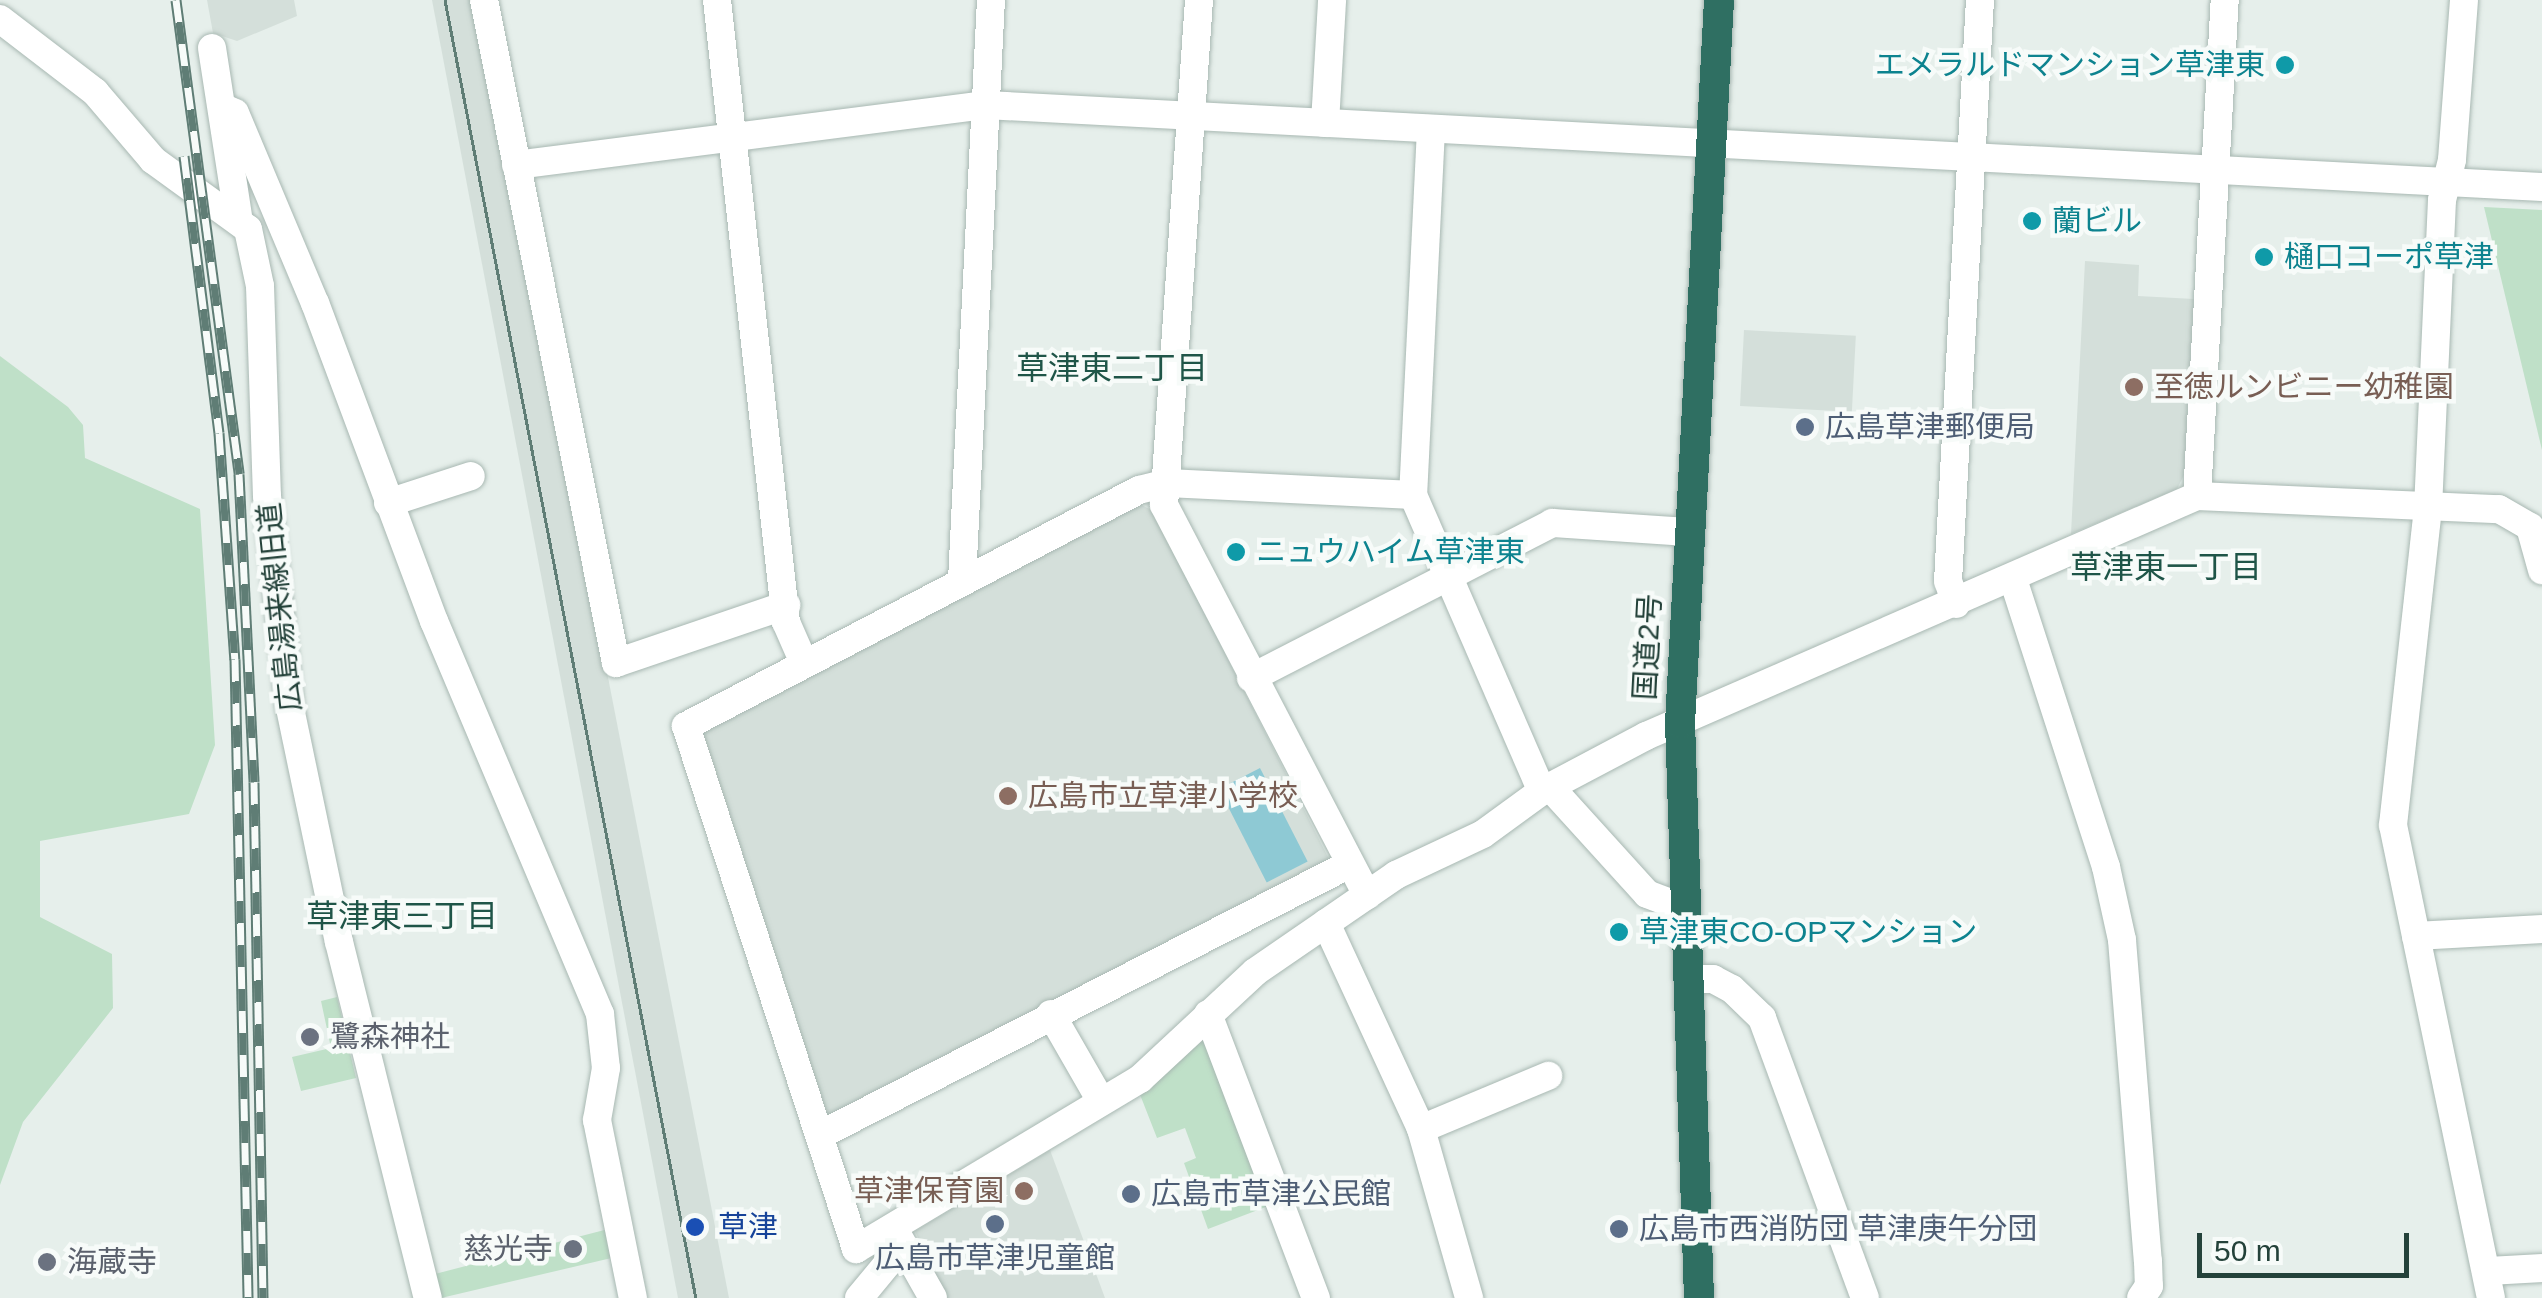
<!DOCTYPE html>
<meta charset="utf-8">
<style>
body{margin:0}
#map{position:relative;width:2542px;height:1298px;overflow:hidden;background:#e6efeb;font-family:Helvetica,"Noto Sans JP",sans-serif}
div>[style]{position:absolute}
.built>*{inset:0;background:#d4dfda;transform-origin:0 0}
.green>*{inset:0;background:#bfe0c8}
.water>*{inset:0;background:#8ec9d4;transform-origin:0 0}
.roads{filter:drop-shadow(0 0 2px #a8b8b2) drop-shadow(0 0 2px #a8b8b2)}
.minor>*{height:28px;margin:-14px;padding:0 14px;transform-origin:14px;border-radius:14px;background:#fff}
.highway>*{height:30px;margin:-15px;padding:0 15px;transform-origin:15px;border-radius:15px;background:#2f6f62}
.tram>*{height:2.5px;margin:-1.25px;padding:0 1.25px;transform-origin:1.25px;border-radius:1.25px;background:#5f7d75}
.rail>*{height:11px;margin-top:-5.5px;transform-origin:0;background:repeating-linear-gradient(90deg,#f7fbf9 0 22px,#5f7d75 0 44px);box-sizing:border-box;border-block:2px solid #5f7d75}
.dots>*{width:28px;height:28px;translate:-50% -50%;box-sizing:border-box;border:5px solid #f7fbf9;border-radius:50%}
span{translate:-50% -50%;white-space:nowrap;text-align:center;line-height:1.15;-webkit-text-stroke:9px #f7fbf9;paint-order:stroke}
.culture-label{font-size:30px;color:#0d838f}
.right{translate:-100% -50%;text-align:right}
.left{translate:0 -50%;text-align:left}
.education-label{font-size:30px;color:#785e54}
.service-label{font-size:30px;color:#4e5e75}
.street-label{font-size:30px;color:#24423a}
.worship-label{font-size:30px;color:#5b616d}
.transit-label{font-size:30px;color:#164399}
.neighbourhood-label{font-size:32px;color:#1f5548}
.scale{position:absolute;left:2197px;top:1233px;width:212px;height:45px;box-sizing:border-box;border:5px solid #24423a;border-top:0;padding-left:12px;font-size:30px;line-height:35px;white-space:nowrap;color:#24423a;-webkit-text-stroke:8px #f7fbf9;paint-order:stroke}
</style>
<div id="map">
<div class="built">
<div style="clip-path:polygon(207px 0,294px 0,297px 16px,237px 41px,213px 33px)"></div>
<div style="clip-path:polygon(432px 0,476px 0,729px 1298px,678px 1298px)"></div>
<div style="clip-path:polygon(2085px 261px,2139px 265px,2138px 296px,2194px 299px,2184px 475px,2177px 489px,2071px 534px)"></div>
<div style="left:1744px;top:330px;width:112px;height:76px;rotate:3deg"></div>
<div style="clip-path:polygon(1140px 504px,1153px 511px,1331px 863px,833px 1117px,820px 1111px,696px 729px)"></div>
<div style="clip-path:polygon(1050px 1150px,1105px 1298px,946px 1298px,915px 1231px)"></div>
</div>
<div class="green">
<div style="clip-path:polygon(2484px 207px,2542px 210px,2542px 450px)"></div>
<div style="clip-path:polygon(0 356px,68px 407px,83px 425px,85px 458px,200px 509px,215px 745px,189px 814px,40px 841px,40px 917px,112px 954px,113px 1008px,23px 1122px,0 1185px)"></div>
<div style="clip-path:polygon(337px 997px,356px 1078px,301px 1091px,292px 1057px,331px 1048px,321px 1001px)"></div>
<div style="clip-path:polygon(1208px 1036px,1271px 1205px,1208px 1229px,1184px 1163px,1196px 1158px,1185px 1128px,1157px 1138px,1139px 1092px)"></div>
<div style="clip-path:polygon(616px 1227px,620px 1256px,441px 1298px,435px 1274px)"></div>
</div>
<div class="water">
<div style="left:1260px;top:768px;width:105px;height:46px;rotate:63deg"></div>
</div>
<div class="roads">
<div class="minor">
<div style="left:484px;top:0;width:676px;rotate:78.74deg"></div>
<div style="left:616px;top:663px;width:180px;rotate:-18.8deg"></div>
<div style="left:717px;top:0;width:626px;rotate:83.67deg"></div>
<div style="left:786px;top:622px;width:43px;rotate:66.4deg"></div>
<div style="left:1199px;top:0;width:506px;rotate:93.96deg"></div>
<div style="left:1164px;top:505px;width:440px;rotate:62.5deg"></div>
<div style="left:2464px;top:0;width:160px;rotate:94.3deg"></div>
<div style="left:2452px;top:160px;width:41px;rotate:104deg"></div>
<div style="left:2442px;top:200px;width:308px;rotate:92.6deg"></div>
<div style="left:2428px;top:508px;width:319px;rotate:96.3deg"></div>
<div style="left:2393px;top:825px;width:483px;rotate:78.3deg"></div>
<div style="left:0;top:19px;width:120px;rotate:37.5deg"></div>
<div style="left:95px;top:92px;width:89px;rotate:49.5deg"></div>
<div style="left:153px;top:160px;width:117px;rotate:36deg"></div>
<div style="left:248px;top:229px;width:58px;rotate:78.1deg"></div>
<div style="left:260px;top:286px;width:210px;rotate:88.1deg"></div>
<div style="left:267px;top:496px;width:213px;rotate:83.8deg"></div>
<div style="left:290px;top:708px;width:239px;rotate:78.2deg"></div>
<div style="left:339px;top:942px;width:367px;rotate:76deg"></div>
<div style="left:212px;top:48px;width:170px;rotate:81.2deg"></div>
<div style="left:222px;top:107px;width:14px;rotate:25deg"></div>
<div style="left:235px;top:113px;width:206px;rotate:67.2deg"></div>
<div style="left:315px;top:303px;width:340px;rotate:69.5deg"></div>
<div style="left:434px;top:621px;width:427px;rotate:67.1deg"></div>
<div style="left:600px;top:1014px;width:54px;rotate:83.7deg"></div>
<div style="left:606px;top:1068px;width:53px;rotate:99.8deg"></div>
<div style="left:597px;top:1120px;width:182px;rotate:78.6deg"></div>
<div style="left:1325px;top:123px;width:123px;rotate:-86.7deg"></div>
<div style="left:1431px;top:129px;width:366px;rotate:92.8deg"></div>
<div style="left:1413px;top:495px;width:323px;rotate:66.5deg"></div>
<div style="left:516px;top:165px;width:474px;rotate:-7.3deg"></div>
<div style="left:986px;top:105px;width:1558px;rotate:3.02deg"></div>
<div style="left:1413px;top:495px;width:246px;rotate:-177.2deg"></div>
<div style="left:1167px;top:483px;width:29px;rotate:166deg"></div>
<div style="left:1139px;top:490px;width:511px;rotate:152.48deg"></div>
<div style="left:686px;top:726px;width:550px;rotate:71.99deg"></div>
<div style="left:856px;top:1249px;width:331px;rotate:-30.9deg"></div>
<div style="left:1140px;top:1079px;width:157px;rotate:-42.9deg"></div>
<div style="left:1255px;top:972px;width:171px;rotate:-34.5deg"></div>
<div style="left:1396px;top:875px;width:96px;rotate:-25.2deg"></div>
<div style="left:1483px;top:834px;width:73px;rotate:-36.1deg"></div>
<div style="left:1542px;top:791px;width:118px;rotate:-27.9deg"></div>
<div style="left:1646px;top:736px;width:601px;rotate:-23.54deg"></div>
<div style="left:2197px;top:496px;width:302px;rotate:2.5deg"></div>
<div style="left:2499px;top:509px;width:36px;rotate:30deg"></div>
<div style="left:2530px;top:527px;width:45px;rotate:74.4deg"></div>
<div style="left:2197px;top:496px;width:497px;rotate:-86.8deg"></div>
<div style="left:388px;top:503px;width:87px;rotate:-18deg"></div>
<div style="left:2013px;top:579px;width:303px;rotate:72.1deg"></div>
<div style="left:2106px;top:867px;width:75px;rotate:77.6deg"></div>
<div style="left:2122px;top:940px;width:322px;rotate:85.4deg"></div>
<div style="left:2148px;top:1261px;width:25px;rotate:88deg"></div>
<div style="left:2149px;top:1286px;width:14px;rotate:124deg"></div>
<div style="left:962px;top:580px;width:581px;rotate:-87.14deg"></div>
<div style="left:1956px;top:604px;width:24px;rotate:-109deg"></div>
<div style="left:1948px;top:581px;width:582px;rotate:-86.85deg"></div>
<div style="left:1251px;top:678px;width:339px;rotate:-27.2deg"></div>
<div style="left:1552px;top:523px;width:137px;rotate:3.8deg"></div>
<div style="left:1550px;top:787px;width:144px;rotate:47.8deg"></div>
<div style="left:1647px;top:894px;width:42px;rotate:21deg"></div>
<div style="left:1326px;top:923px;width:227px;rotate:65.2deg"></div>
<div style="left:1421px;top:1129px;width:176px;rotate:74.1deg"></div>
<div style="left:2416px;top:936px;width:126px;rotate:-3.2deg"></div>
<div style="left:1688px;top:979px;width:25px"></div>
<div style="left:1713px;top:979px;width:21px;rotate:28deg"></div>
<div style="left:1732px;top:989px;width:42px;rotate:44deg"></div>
<div style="left:1762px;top:1018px;width:298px;rotate:69.8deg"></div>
<div style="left:1051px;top:1014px;width:100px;rotate:60.1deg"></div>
<div style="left:1208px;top:1014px;width:304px;rotate:69.2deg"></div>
<div style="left:1421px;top:1129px;width:138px;rotate:-22.7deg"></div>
<div style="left:820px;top:1135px;width:591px;rotate:-27.09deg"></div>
<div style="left:2489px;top:1271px;width:53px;rotate:-3.2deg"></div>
<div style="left:859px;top:1298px;width:45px;rotate:-50.4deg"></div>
<div style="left:888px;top:1263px;width:35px;rotate:-80deg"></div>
<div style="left:894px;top:1229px;width:79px;rotate:60.5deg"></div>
</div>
<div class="highway">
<div style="left:1699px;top:1298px;width:575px;rotate:-91.89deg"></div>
<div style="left:1680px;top:723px;width:724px;rotate:-86.91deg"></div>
</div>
</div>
<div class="tram">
<div style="left:445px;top:0;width:1322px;rotate:79.06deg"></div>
</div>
<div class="rail">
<div style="left:176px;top:0;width:478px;rotate:82.4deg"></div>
<div style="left:239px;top:474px;width:308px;rotate:87.2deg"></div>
<div style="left:254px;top:782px;width:516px;rotate:89deg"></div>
<div style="left:184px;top:156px;width:279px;rotate:82.8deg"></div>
<div style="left:219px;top:433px;width:227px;rotate:86deg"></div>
<div style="left:235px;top:659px;width:639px;rotate:88.83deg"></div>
</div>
<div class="dots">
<div style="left:2285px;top:65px;background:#0f9aa8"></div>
<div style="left:2032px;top:221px;background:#0f9aa8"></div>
<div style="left:2264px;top:257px;background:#0f9aa8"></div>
<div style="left:2134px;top:387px;background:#8d6e63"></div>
<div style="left:1805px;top:427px;background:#5c6f8a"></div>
<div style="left:1236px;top:552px;background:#0f9aa8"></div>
<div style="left:1008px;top:796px;background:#8d6e63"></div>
<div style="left:1619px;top:932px;background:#0f9aa8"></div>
<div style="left:310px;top:1037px;background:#6b7280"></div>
<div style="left:1024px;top:1191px;background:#8d6e63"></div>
<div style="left:1131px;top:1194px;background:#5c6f8a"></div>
<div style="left:995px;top:1224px;background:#5c6f8a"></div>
<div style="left:695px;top:1227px;background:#1a4fb4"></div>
<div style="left:1619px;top:1229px;background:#5c6f8a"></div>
<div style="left:573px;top:1249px;background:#6b7280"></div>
<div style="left:47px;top:1262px;background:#6b7280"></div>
</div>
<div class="culture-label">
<span class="right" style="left:2265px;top:65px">エメラルドマンション草津東</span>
<span class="left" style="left:2052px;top:221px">蘭ビル</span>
<span class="left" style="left:2284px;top:257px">樋口コーポ草津</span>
<span class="left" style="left:1256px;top:552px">ニュウハイム草津東</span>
<span class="left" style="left:1639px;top:932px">草津東CO-OPマンション</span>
</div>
<div class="education-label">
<span class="left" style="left:2154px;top:387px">至徳ルンビニー幼稚園</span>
<span class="left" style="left:1028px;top:796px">広島市立草津小学校</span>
<span class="right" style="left:1004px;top:1191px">草津保育園</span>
</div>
<div class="service-label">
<span class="left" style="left:1825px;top:427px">広島草津郵便局</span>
<span class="left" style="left:1151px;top:1194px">広島市草津公民館</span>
<span class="left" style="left:1639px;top:1229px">広島市西消防団 草津庚午分団</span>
<span style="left:995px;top:1258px">広島市草津児童館</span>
</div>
<div class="street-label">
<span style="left:280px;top:607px;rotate:-96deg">広島湯来線旧道</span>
<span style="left:1648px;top:647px;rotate:-87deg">国道2号</span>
</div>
<div class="worship-label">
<span class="left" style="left:330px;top:1037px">鷺森神社</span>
<span class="right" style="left:553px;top:1249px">慈光寺</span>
<span class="left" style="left:67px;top:1262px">海蔵寺</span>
</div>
<div class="transit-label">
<span class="left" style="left:718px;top:1227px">草津</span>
</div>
<div class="neighbourhood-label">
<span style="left:1112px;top:368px">草津東二丁目</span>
<span style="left:2166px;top:567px">草津東一丁目</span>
<span style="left:402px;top:916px">草津東三丁目</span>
</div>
<div class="scale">50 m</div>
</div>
